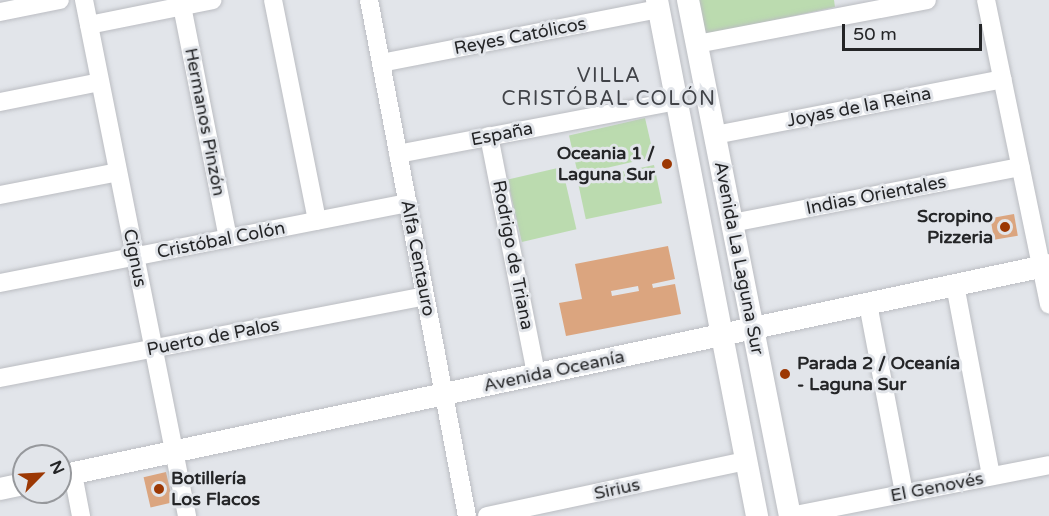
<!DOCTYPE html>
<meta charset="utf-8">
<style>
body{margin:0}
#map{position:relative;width:1049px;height:516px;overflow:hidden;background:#e2e5ea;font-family:"Varela Round",sans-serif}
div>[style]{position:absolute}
.green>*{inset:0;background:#bbdbaf;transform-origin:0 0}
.building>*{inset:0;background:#dba57f;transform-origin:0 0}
.roads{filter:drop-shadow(0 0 2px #bbbdc2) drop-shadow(0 0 2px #bbbdc2)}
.minor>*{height:18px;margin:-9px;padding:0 9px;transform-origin:9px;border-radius:9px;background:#fff}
.tertiary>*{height:22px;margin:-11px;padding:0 11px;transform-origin:11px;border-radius:11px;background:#fff}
.dots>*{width:16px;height:16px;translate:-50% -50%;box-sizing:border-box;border:3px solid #e2e5ea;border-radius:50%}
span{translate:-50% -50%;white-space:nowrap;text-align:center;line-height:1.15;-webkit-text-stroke:6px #e2e5ea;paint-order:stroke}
.street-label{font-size:18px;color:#242527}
.poi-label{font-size:18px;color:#242527;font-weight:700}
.right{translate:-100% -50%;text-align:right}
.left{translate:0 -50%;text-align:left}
.neighbourhood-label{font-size:20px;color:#414348;letter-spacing:1.5px}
.north{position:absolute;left:12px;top:444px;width:60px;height:60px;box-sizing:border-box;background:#e2e5ea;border:2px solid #96989c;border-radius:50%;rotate:66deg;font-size:16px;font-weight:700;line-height:24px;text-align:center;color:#242527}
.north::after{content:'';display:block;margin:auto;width:21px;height:27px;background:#9c3804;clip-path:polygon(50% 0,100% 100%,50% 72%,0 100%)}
.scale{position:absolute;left:842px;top:24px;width:140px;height:27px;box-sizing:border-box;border:3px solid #242527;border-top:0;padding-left:8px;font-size:18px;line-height:21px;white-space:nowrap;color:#242527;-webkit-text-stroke:4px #e2e5ea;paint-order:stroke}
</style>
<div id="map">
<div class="green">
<div style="clip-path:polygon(698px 0,834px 0,835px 7px,705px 35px)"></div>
<div style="left:645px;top:118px;width:40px;height:78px;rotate:77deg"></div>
<div style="left:654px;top:165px;width:39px;height:78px;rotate:78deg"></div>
<div style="left:562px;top:167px;width:64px;height:56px;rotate:77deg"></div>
</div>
<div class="building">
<div style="left:1014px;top:214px;width:22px;height:24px;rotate:80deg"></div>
<div style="clip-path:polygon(evenodd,668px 246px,675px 279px,652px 284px,653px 288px,675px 284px,681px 314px,566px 336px,559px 303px,582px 299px,575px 264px,668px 246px,638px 286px,639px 291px,612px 296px,611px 291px,638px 286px)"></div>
<div style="left:166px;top:472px;width:31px;height:23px;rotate:77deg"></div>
</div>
<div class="roads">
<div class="minor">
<div style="left:84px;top:0;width:526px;rotate:78.71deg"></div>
<div style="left:273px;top:0;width:225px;rotate:78.7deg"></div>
<div style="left:369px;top:0;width:525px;rotate:79.25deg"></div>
<div style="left:986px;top:0;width:311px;rotate:78.3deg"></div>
<div style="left:182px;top:6px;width:237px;rotate:78.8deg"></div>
<div style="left:0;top:12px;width:61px;rotate:-11.3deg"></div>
<div style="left:89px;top:25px;width:126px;rotate:-11.4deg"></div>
<div style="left:697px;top:44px;width:234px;rotate:-10.8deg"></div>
<div style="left:381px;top:63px;width:282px;rotate:-11deg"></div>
<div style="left:0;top:102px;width:102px;rotate:-11.3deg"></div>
<div style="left:715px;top:135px;width:293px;rotate:-11deg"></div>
<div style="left:489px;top:136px;width:243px;rotate:78.8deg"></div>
<div style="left:398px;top:154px;width:283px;rotate:-10.8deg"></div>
<div style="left:0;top:195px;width:120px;rotate:-11deg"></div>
<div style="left:732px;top:223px;width:294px;rotate:-11deg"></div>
<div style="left:0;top:283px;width:416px;rotate:-11.1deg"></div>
<div style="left:955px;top:285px;width:194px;rotate:79.3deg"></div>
<div style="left:868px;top:304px;width:192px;rotate:79.2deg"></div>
<div style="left:0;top:378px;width:433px;rotate:-10.9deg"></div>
<div style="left:73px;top:474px;width:43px;rotate:79.2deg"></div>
<div style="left:487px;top:516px;width:265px;rotate:-12deg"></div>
<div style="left:790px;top:516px;width:264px;rotate:-11.1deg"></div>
</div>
<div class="tertiary">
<div style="left:657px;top:0;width:526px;rotate:79.03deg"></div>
<div style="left:688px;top:0;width:526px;rotate:78.82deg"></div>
<div style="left:60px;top:476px;width:1011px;rotate:-12.04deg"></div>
<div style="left:0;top:489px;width:25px;rotate:-12deg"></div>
</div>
</div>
<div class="dots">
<div style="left:667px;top:164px;background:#9c3804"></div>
<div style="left:1005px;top:227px;background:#9c3804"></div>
<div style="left:785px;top:374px;background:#9c3804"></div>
<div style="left:159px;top:489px;background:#9c3804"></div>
</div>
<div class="street-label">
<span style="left:520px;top:36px;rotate:-11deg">Reyes Católicos</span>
<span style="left:859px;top:107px;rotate:-11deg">Joyas de la Reina</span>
<span style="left:205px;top:122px;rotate:79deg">Hermanos Pinzón</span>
<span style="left:502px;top:134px;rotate:-11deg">España</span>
<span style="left:876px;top:195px;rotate:-11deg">Indias Orientales</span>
<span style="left:221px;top:240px;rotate:-11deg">Cristóbal Colón</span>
<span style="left:513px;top:255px;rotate:79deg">Rodrigo de Triana</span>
<span style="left:135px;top:258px;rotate:79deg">Cignus</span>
<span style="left:418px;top:258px;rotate:79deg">Alfa Centauro</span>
<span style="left:739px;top:258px;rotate:79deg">Avenida La Laguna Sur</span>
<span style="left:213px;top:337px;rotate:-11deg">Puerto de Palos</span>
<span style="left:554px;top:371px;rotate:-12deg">Avenida Oceanía</span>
<span style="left:937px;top:487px;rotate:-11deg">El Genovés</span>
<span style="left:617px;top:489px;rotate:-12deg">Sirius</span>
</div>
<div class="poi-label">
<span class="right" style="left:655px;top:164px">Oceania 1 /<br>Laguna Sur</span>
<span class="right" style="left:993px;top:227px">Scropino<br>Pizzeria</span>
<span class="left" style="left:797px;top:374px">Parada 2 / Oceanía<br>- Laguna Sur</span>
<span class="left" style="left:171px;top:489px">Botillería<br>Los Flacos</span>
</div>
<div class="neighbourhood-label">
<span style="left:609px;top:88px">VILLA<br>CRISTÓBAL COLÓN</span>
</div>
<div class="north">N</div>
<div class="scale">50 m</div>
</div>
